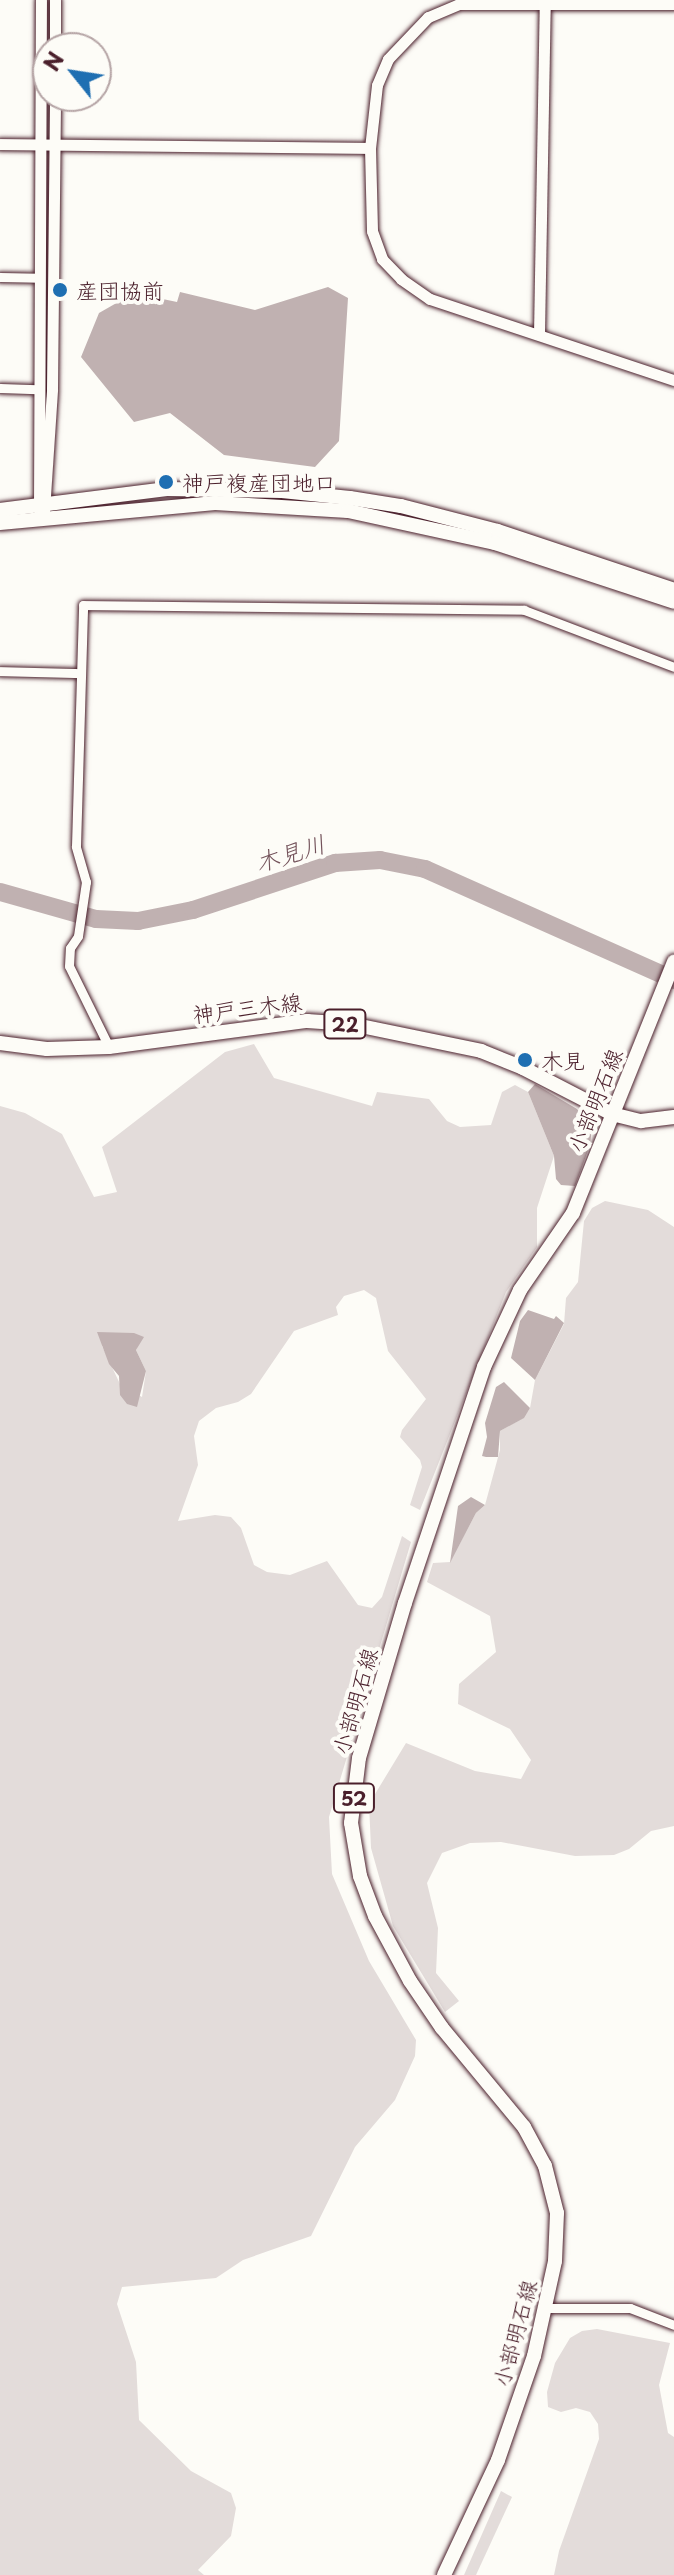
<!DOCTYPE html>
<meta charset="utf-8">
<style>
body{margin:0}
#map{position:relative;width:674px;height:2575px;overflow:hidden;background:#fdfcf7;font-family:"Playpen Sans","Klee One",sans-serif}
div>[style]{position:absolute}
.green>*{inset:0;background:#e3dcda}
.water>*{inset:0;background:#c0b1b1}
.river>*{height:18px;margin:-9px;padding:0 9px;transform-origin:9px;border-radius:9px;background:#c0b1b1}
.roads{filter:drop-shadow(0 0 2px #4a1f2b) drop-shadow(0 0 2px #4a1f2b)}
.minor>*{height:9px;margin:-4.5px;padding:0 4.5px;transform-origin:4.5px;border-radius:4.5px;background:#fdfcf7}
.tertiary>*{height:11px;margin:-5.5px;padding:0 5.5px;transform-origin:5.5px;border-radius:5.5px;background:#fdfcf7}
.primary>*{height:14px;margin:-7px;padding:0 7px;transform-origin:7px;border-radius:7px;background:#fdfcf7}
.dots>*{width:22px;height:22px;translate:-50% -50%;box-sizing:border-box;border:4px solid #fdfcf7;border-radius:50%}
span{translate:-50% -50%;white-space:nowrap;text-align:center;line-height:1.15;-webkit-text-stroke:8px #fdfcf7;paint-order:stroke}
.shield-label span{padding:2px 6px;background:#fdfcf7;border:2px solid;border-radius:6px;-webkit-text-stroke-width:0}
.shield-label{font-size:20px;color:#4a1f2b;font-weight:700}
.poi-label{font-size:22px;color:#4a1f2b}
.left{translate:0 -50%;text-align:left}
.street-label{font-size:22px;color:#4a1f2b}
.water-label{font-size:24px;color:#73525a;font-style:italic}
.north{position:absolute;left:32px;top:32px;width:80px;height:80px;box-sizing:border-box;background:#fdfcf7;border:2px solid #b5a4a5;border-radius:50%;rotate:300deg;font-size:22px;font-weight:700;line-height:32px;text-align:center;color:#4a1f2b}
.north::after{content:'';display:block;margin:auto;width:28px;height:36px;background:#1f6fb2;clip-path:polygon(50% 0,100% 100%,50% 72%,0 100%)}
</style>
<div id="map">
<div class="green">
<div style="clip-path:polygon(evenodd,254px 1044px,274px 1078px,372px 1106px,377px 1092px,429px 1099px,447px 1121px,460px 1127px,491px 1125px,502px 1092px,515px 1085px,528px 1092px,554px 1156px,537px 1208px,537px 1247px,506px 1292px,420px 1510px,410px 1505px,422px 1467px,420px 1460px,400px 1437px,402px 1430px,426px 1399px,388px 1351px,376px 1298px,364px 1290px,344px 1296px,336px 1307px,338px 1315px,294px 1331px,251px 1394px,238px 1402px,216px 1408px,199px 1421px,194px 1436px,198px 1465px,178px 1521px,215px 1515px,231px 1517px,241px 1528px,254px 1565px,267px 1572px,290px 1575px,327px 1561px,358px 1605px,372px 1608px,382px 1597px,402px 1536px,411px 1542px,329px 1817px,332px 1874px,369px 1961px,416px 2040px,415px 2056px,395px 2100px,355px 2147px,311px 2236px,243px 2260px,216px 2278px,122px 2287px,117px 2304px,136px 2362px,139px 2420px,191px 2471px,231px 2493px,236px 2508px,231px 2536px,198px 2570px,204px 2575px,0 2575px,0 1106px,25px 1113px,62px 1134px,94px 1197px,117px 1192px,102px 1147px,225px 1052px,254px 1044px,140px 1340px,136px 1350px,146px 1371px,142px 1397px,120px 1384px,102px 1346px,140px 1340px)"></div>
<div style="clip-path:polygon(605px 1201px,648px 1210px,674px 1227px,674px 1826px,651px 1831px,629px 1849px,614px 1855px,575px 1856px,501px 1842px,470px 1843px,442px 1853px,427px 1883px,438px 1928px,436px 1973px,459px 2001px,445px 2012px,393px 1926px,371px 1848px,369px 1804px,406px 1743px,475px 1771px,521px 1779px,531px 1760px,510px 1729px,458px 1704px,459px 1684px,496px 1652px,490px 1616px,427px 1582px,433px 1563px,450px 1562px,476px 1513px,485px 1505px,500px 1450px,500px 1431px,523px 1418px,530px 1408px,535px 1380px,564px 1324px,566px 1298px,578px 1282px,584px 1221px,592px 1208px)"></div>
<div style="clip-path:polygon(597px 2329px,670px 2343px,659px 2385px,668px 2433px,674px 2437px,674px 2575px,554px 2575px,559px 2551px,599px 2439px,598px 2424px,590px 2412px,576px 2408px,561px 2412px,548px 2407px,547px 2392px,555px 2363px,570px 2338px,582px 2331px)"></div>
<div style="clip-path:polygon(501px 2491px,512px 2497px,476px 2575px,464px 2575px)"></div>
</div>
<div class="water">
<div style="clip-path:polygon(328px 287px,348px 298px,339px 441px,315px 467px,224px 455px,170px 413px,134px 422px,81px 357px,99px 313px,134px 293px,177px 302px,180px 292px,255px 310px)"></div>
<div style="clip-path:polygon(535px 1084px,577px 1109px,592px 1127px,590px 1145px,575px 1186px,561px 1185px,556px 1179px,554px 1156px,528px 1092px)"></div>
<div style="clip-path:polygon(528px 1310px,554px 1319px,556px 1316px,564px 1323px,535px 1380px,511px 1358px,520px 1321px)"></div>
<div style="clip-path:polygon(97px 1332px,134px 1333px,144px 1337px,136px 1350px,146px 1371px,137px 1407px,127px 1404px,120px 1395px,119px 1376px,109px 1364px)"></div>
<div style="clip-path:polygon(504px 1382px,530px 1408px,524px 1418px,500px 1431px,498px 1457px,486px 1457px,482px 1456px,487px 1437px,485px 1423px,496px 1387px)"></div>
<div style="clip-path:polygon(471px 1497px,485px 1505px,476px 1513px,450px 1563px,458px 1506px)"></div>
</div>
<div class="river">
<div style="left:0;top:892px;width:100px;rotate:15.7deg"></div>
<div style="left:96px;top:919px;width:42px;rotate:2.7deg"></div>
<div style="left:138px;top:921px;width:56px;rotate:-11.3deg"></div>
<div style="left:193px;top:910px;width:150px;rotate:-18.3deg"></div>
<div style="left:335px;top:863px;width:45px;rotate:-3.8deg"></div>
<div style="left:380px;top:860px;width:46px;rotate:11.3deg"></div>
<div style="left:425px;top:869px;width:273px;rotate:24deg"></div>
</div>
<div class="roads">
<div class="minor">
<div style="left:0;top:277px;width:39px;rotate:1deg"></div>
<div style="left:0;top:388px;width:37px;rotate:2deg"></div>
<div style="left:0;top:671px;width:79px;rotate:1.5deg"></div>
<div style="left:109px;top:1047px;width:90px;rotate:-116.3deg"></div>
<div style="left:69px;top:966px;width:18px;rotate:-87deg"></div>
<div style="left:70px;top:948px;width:14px;rotate:-56deg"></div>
<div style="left:78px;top:936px;width:55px;rotate:-81.6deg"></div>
<div style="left:86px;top:882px;width:37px;rotate:-106deg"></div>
<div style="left:76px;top:846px;width:241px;rotate:-88.3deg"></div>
<div style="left:83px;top:605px;width:441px;rotate:0.6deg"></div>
<div style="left:524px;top:610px;width:160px;rotate:20.8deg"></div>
<div style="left:545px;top:2308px;width:85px"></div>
<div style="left:630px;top:2308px;width:47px;rotate:21.1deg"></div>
</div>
<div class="tertiary">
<div style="left:55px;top:0;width:48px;rotate:90deg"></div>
<div style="left:674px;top:4px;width:215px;rotate:180deg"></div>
<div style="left:459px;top:4px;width:34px;rotate:157deg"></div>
<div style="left:428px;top:17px;width:58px;rotate:133.6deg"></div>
<div style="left:388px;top:59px;width:28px;rotate:113deg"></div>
<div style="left:377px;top:85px;width:63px;rotate:96.3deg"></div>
<div style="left:370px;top:148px;width:83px;rotate:88.6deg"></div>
<div style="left:372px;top:231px;width:30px;rotate:70deg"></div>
<div style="left:382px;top:259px;width:28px;rotate:46deg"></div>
<div style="left:401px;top:279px;width:35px;rotate:35deg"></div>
<div style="left:430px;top:299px;width:257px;rotate:18.4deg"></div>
<div style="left:0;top:144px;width:370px;rotate:0.6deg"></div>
<div style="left:539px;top:334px;width:334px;rotate:-89deg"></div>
<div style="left:39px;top:510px;width:510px;rotate:-89.78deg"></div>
<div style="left:44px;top:511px;width:122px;rotate:-86.2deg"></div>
<div style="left:52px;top:389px;width:293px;rotate:-89.4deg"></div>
</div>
<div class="primary">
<div style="left:0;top:510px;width:168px;rotate:-7.2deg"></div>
<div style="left:167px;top:489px;width:115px;rotate:1deg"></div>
<div style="left:282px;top:491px;width:68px;rotate:5.9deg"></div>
<div style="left:350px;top:498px;width:52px;rotate:8.9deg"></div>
<div style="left:401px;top:506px;width:100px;rotate:14.5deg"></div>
<div style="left:498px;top:531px;width:186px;rotate:18.5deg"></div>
<div style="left:0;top:523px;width:216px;rotate:-5.3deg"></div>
<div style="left:215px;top:503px;width:133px;rotate:3.4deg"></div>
<div style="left:348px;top:511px;width:150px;rotate:12.3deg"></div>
<div style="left:495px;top:543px;width:188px;rotate:18.2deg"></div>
<div style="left:0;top:1043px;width:47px;rotate:7.3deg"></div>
<div style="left:47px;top:1049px;width:62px;rotate:-1.8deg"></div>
<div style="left:109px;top:1047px;width:200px;rotate:-7.5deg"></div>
<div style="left:307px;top:1021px;width:44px;rotate:3.9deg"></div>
<div style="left:351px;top:1024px;width:133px;rotate:11.7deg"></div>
<div style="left:481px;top:1051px;width:45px;rotate:22deg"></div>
<div style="left:523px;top:1068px;width:100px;rotate:27.3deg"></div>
<div style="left:612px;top:1114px;width:30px;rotate:14deg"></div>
<div style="left:641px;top:1121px;width:33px;rotate:-7deg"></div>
<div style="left:444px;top:2575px;width:127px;rotate:-64.8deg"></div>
<div style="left:498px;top:2460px;width:110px;rotate:-70.9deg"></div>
<div style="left:534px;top:2356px;width:97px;rotate:-77.5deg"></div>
<div style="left:555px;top:2261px;width:48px;rotate:-87.6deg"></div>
<div style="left:557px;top:2213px;width:49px;rotate:-104.3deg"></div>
<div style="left:545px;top:2166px;width:44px;rotate:-118.3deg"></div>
<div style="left:524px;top:2127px;width:129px;rotate:-129.6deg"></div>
<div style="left:442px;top:2028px;width:57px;rotate:-124.2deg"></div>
<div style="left:410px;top:1981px;width:74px;rotate:-118.3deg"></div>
<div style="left:375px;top:1916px;width:43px;rotate:-110.6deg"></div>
<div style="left:360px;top:1876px;width:54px;rotate:-99.6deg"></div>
<div style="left:351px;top:1823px;width:65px;rotate:-83deg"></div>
<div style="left:359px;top:1758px;width:162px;rotate:-73.5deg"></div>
<div style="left:405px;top:1603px;width:249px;rotate:-71.5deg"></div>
<div style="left:484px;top:1367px;width:85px;rotate:-64.9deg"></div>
<div style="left:520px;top:1290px;width:93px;rotate:-55.5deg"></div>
<div style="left:573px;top:1213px;width:271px;rotate:-68.1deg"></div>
</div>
</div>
<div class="dots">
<div style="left:60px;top:290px;background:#1f6fb2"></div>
<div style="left:166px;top:482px;background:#1f6fb2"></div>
<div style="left:525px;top:1060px;background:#1f6fb2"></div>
</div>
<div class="shield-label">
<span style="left:345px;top:1024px">22</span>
<span style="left:354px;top:1798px">52</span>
</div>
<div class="poi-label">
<span class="left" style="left:76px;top:290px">産団協前</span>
<span class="left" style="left:182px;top:482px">神戸複産団地口</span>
<span class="left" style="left:541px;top:1060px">木見</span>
</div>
<div class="street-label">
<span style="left:247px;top:1007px;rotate:-7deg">神戸三木線</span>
<span style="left:594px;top:1100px;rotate:-68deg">小部明石線</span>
<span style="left:354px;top:1701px;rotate:-74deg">小部明石線</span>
<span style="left:514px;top:2333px;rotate:-75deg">小部明石線</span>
</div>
<div class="water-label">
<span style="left:290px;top:853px;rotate:-17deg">木見川</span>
</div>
<div class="north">N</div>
</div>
